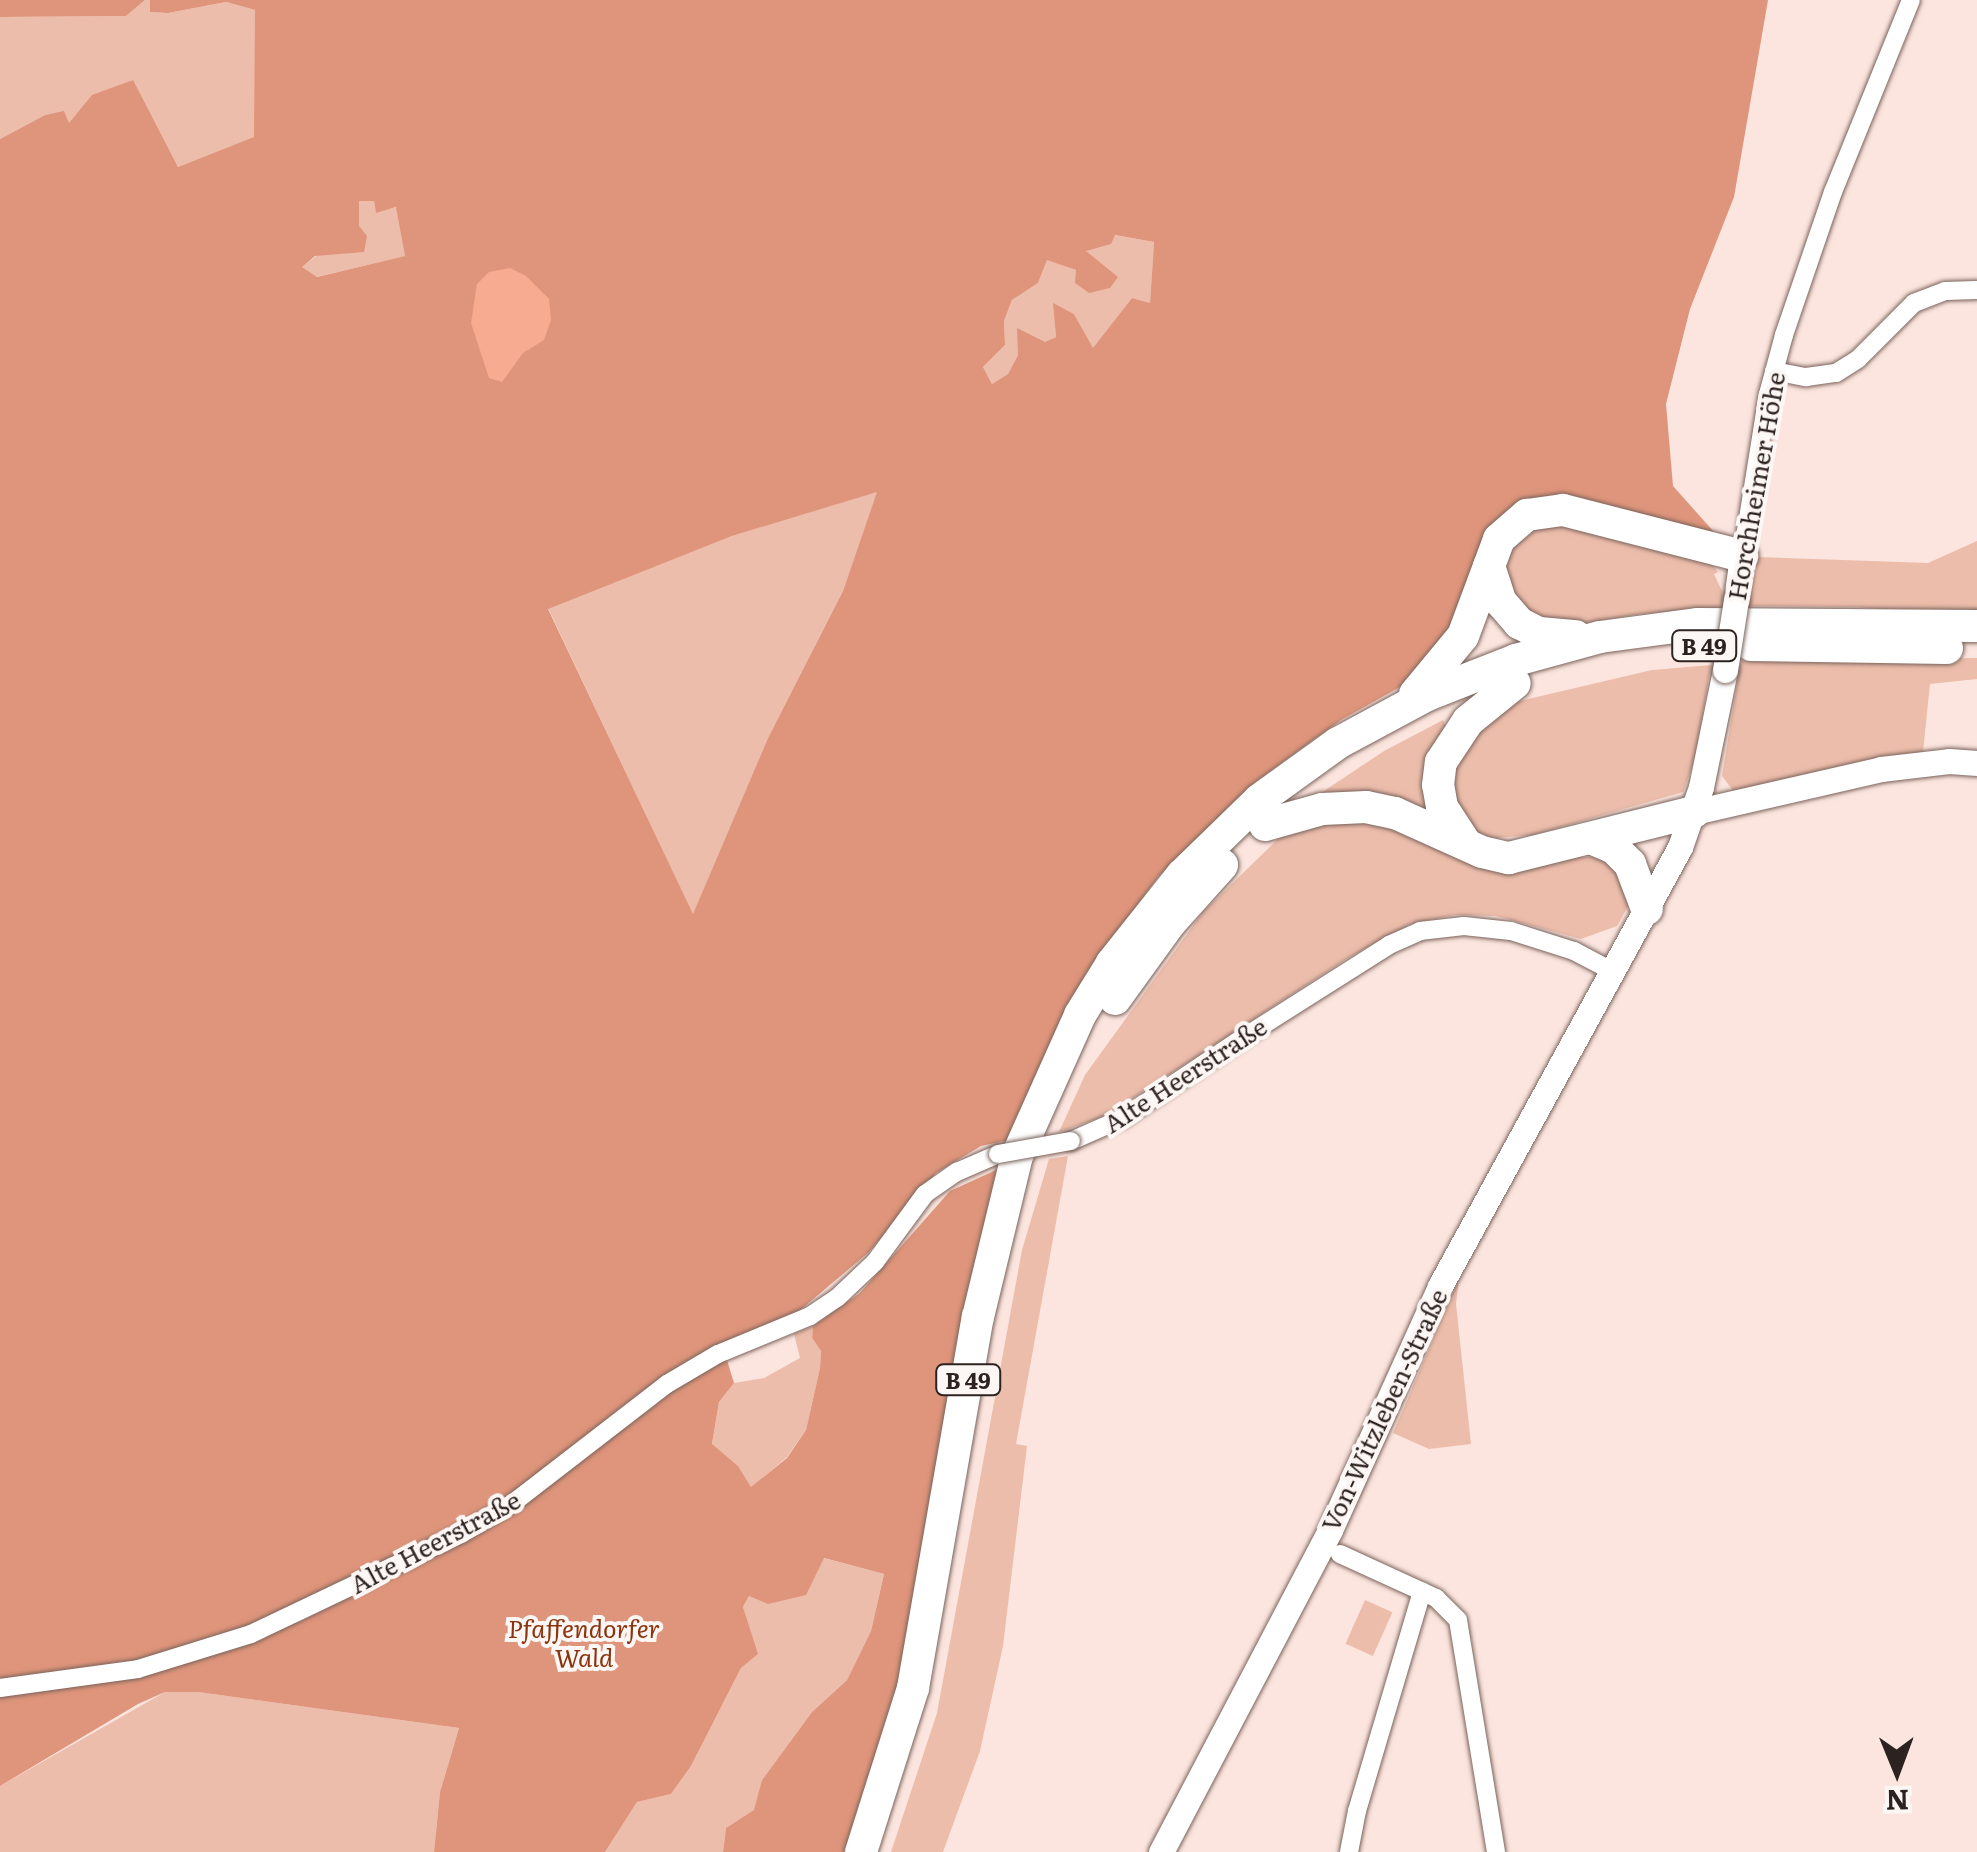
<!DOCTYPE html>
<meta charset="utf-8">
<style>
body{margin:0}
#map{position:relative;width:1977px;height:1852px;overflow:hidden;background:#fbe5de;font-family:Literata,serif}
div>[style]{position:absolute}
.green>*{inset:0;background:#edbdab;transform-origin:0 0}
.forest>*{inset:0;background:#df957b}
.water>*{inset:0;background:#f7ab90}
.roads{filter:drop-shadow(0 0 2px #7a635b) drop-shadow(0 0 2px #7a635b)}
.street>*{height:18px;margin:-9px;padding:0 9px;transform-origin:9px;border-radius:9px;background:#fff}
.secondary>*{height:25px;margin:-12.5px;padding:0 12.5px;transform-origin:12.5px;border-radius:12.5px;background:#fff}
.highway>*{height:32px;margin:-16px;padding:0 16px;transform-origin:16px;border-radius:16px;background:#fff}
.bridges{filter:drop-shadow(0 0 2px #7a635b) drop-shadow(0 0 2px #7a635b)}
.street-bridge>*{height:18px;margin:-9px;padding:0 9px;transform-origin:9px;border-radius:9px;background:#fff}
.secondary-bridge>*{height:25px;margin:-12.5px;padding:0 12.5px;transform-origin:12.5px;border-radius:12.5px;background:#fff}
span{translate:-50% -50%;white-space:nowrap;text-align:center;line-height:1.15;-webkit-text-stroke:8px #fcf7f5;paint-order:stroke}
.shield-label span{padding:2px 8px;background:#fcf7f5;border:2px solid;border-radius:8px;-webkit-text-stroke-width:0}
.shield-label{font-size:22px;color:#2c221f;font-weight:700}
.street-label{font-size:25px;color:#2c221f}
.park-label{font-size:25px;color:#8a330d;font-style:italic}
.north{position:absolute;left:1847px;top:1722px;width:100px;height:100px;-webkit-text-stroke:8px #fcf7f5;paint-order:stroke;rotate:179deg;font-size:28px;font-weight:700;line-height:40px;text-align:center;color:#2c221f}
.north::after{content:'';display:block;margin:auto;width:35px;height:45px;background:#2c221f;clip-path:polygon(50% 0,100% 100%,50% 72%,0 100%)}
</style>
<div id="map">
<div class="green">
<div style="clip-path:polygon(145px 0,150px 0,151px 12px,168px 13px,226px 2px,255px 10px,255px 137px,178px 167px,132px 80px,68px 124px,64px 112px,45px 115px,0 139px,0 17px,126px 16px)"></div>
<div style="clip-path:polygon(359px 201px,374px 201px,376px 212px,397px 207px,406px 256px,316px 277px,301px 267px,359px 226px)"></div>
<div style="clip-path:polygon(1115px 235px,1154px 242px,1150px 303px,1132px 298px,1093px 349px,1074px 314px,1054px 304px,1056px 337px,1018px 355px,1008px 374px,992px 384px,983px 367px,1005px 345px,1004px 321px,1012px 300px,1038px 283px,1047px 259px,1076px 270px,1085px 251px)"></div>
<div style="clip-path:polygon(878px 491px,843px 591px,768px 738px,693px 915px,548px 608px,732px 536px)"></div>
<div style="clip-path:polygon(1540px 519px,1711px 564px,1718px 572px,1714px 574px,1722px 591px,1722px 608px,1640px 614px,1566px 626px,1516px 611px,1500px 561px)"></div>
<div style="clip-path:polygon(1977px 541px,1977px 617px,1858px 607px,1748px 606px,1758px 557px,1928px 563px)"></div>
<div style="clip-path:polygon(1977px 658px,1977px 679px,1930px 684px,1923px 752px,1734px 792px,1722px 776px,1741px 661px)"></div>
<div style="clip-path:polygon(1711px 665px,1696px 755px,1683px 792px,1533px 835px,1495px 838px,1479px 836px,1449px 797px,1455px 751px,1516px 702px,1652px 670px)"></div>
<div style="clip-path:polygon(1443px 720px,1448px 731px,1444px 826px,1321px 793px,1384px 751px)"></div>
<div style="clip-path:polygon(1342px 813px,1579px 857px,1607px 857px,1632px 899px,1617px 926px,1581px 939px,1496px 916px,1454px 915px,1410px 924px,1346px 959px,1107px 1115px,1059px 1132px,1085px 1075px,1203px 912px,1282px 835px)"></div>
<div style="clip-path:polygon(1068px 1156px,1016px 1444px,1027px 1446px,1003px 1646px,980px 1751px,943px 1852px,891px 1852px,937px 1713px,1022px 1250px,1049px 1159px)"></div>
<div style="clip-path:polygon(1459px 1279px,1456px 1304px,1471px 1444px,1429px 1449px,1393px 1433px)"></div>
<div style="clip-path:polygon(813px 1326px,812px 1338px,821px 1351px,820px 1368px,806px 1430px,787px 1457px,751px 1488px,738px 1466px,712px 1445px,719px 1402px,734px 1383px,764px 1378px,800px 1358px,794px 1334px)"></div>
<div style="clip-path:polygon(823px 1558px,884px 1574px,871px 1631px,847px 1680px,812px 1712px,762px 1780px,755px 1810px,726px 1828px,723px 1852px,605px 1852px,637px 1802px,671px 1794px,691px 1766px,741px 1668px,757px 1654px,743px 1607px,749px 1596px)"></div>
<div style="left:1365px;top:1600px;width:30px;height:48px;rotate:24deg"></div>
<div style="clip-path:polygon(165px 1692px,198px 1692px,459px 1728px,440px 1792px,434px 1852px,0 1852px,0 1786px)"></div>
</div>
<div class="forest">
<div style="clip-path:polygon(0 0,145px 0,126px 16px,0 17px)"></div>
<div style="clip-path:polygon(evenodd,150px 0,1768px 0,1734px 197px,1690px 309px,1666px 404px,1673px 486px,1714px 532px,1705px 534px,1546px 502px,1416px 678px,1341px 720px,1254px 783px,1158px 877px,1133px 911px,1013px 1139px,981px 1146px,936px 1173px,869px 1252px,799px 1311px,673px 1370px,545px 1470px,457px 1532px,246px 1630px,135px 1665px,0 1682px,0 139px,45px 115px,64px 111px,69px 123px,92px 95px,133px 80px,178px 167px,254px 137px,255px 10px,226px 2px,168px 13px,150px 12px,150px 0,359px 201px,374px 201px,376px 213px,396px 207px,405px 256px,317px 277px,302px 267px,315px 256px,364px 252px,367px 236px,359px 226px,359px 201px,150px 0,1115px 235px,1154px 242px,1150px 303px,1132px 298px,1093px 348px,1074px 314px,1053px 303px,1056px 337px,1045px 342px,1017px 328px,1018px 355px,1008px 374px,992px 384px,983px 367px,1005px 345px,1004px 321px,1012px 300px,1038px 283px,1047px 260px,1076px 270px,1075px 283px,1089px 293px,1110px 288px,1118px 277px,1086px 251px,1111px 244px,1115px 235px,150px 0,877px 492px,843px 591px,768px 738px,693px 914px,548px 609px,732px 536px,877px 492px)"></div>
<div style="clip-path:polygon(1005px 1166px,927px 1584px,852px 1852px,723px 1852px,726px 1828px,754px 1810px,762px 1780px,812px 1712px,847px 1680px,871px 1631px,884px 1574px,824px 1558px,806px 1595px,768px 1604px,749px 1596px,743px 1607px,758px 1654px,741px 1668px,691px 1766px,671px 1794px,637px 1802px,605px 1852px,434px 1852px,440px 1792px,459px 1728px,198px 1692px,165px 1692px,138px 1704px,0 1786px,0 1697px,118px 1680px,301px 1621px,458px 1544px,642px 1408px,726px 1357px,734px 1383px,719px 1402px,712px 1444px,738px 1466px,751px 1487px,787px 1458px,806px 1430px,820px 1368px,821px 1351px,812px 1338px,813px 1326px,860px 1293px,950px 1191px)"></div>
</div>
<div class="water">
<div style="clip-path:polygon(510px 268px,526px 276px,549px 299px,551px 320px,544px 340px,523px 353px,502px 382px,489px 378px,471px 323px,477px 284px,489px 272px)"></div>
</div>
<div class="roads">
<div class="street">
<div style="left:1774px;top:371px;width:33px;rotate:11deg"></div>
<div style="left:1806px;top:377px;width:30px;rotate:-8deg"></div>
<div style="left:1836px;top:373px;width:26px;rotate:-32deg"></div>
<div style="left:1858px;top:359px;width:79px;rotate:-45deg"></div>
<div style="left:1914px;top:303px;width:33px;rotate:-21deg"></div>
<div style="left:1945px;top:291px;width:32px;rotate:-2deg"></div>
<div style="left:1742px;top:556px;width:164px;rotate:-80.9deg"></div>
<div style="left:1768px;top:394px;width:61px;rotate:-74.8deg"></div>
<div style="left:1784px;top:335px;width:151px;rotate:-71.1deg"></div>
<div style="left:1833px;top:192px;width:207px;rotate:-67.9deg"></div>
<div style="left:1071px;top:1141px;width:57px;rotate:-23.9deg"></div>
<div style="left:1123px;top:1118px;width:138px;rotate:-33.8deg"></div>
<div style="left:1238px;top:1041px;width:179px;rotate:-32.4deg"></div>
<div style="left:1389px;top:945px;width:34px;rotate:-24deg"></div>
<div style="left:1420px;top:931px;width:44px;rotate:-6.5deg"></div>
<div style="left:1464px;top:926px;width:47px;rotate:6.1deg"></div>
<div style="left:1511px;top:931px;width:66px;rotate:17.6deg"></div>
<div style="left:1574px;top:951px;width:41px;rotate:27.8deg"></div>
<div style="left:1340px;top:1554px;width:106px;rotate:24.6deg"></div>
<div style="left:1436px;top:1598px;width:31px;rotate:45deg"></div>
<div style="left:1458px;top:1620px;width:235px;rotate:80.7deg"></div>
<div style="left:0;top:1688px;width:139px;rotate:-7.8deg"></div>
<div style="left:138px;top:1669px;width:118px;rotate:-17.2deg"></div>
<div style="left:251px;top:1634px;width:233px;rotate:-25.5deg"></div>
<div style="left:461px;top:1534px;width:61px;rotate:-30.8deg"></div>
<div style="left:513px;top:1503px;width:195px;rotate:-37.7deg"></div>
<div style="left:667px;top:1384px;width:59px;rotate:-30.5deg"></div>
<div style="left:718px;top:1354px;width:100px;rotate:-22.4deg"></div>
<div style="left:810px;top:1316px;width:32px;rotate:-34deg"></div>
<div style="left:837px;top:1298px;width:52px;rotate:-43.5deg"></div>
<div style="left:875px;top:1262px;width:84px;rotate:-53.7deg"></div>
<div style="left:925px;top:1194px;width:39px;rotate:-35deg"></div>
<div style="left:957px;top:1172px;width:45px;rotate:-23.7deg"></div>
<div style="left:1349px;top:1852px;width:42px;rotate:-79deg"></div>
<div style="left:1357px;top:1811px;width:229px;rotate:-73.5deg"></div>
</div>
<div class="secondary">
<div style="left:1736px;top:600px;width:44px;rotate:-82.2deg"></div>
<div style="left:1694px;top:812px;width:192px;rotate:-12.9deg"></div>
<div style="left:1881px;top:769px;width:68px;rotate:-6.7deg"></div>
<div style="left:1949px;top:761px;width:28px;rotate:4deg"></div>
<div style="left:1161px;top:1852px;width:364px;rotate:-62.3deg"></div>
<div style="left:1330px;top:1530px;width:268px;rotate:-65.7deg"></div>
<div style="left:1440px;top:1286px;width:500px;rotate:-61.33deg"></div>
<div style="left:1680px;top:847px;width:64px;rotate:-70.7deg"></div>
<div style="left:1701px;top:787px;width:119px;rotate:-78.4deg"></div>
</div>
<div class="highway">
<div style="left:1489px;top:566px;width:38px;rotate:72deg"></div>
<div style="left:1501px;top:602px;width:28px;rotate:49deg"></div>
<div style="left:1519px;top:623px;width:22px;rotate:27deg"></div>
<div style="left:1539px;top:633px;width:37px;rotate:5deg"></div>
<div style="left:1751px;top:645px;width:196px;rotate:0.9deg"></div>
<div style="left:1415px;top:694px;width:75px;rotate:-50.4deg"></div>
<div style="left:1463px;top:636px;width:103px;rotate:-69.6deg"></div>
<div style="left:1499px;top:539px;width:37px;rotate:-41deg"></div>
<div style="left:1527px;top:515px;width:36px;rotate:-8deg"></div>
<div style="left:1563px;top:510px;width:185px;rotate:14.4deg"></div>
<div style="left:1265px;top:825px;width:59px;rotate:-15.7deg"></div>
<div style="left:1322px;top:809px;width:44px;rotate:-2.6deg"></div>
<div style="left:1366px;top:807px;width:30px;rotate:12deg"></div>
<div style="left:1395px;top:813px;width:95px;rotate:24.1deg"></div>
<div style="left:1482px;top:852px;width:28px;rotate:13deg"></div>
<div style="left:1509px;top:858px;width:191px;rotate:-14deg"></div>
<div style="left:1593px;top:839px;width:23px;rotate:23deg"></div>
<div style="left:1614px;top:848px;width:23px;rotate:45deg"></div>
<div style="left:1630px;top:864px;width:48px;rotate:69.3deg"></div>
<div style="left:1466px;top:844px;width:44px;rotate:-123deg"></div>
<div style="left:1442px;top:807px;width:22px;rotate:-100deg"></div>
<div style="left:1438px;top:785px;width:23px;rotate:-83deg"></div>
<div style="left:1441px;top:762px;width:49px;rotate:-56.6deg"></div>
<div style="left:1468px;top:721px;width:60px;rotate:-39deg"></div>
<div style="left:1115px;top:999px;width:94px;rotate:-54.1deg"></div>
<div style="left:1170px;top:923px;width:78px;rotate:-48.1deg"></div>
<div style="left:861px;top:1852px;width:172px;rotate:-72.4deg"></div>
<div style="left:913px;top:1688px;width:377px;rotate:-80.1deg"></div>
<div style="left:978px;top:1317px;width:166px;rotate:-76.4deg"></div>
<div style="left:1017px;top:1156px;width:154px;rotate:-65.9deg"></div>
<div style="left:1080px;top:1015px;width:61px;rotate:-58.4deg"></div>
<div style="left:1112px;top:963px;width:112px;rotate:-51.5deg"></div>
<div style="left:1182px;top:875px;width:107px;rotate:-44.2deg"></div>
<div style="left:1259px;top:800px;width:97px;rotate:-35.8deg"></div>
<div style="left:1338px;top:743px;width:101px;rotate:-28.3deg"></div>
<div style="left:1427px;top:695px;width:96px;rotate:-21.5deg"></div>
<div style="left:1516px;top:660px;width:87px;rotate:-15.3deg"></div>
<div style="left:1600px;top:637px;width:99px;rotate:-7.6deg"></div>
<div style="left:1698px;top:624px;width:279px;rotate:0.4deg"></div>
</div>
</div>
<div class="bridges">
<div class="street-bridge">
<div style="left:998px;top:1154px;width:74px;rotate:-10.1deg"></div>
</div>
<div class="secondary-bridge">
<div style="left:1725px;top:670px;width:71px;rotate:-81.1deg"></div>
</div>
</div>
<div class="shield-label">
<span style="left:1704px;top:646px">B 49</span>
<span style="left:968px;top:1380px">B 49</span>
</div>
<div class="street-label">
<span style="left:1756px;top:486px;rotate:-80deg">Horchheimer Höhe</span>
<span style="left:1185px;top:1075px;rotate:-33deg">Alte Heerstraße</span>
<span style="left:1384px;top:1410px;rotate:-65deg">Von-Witzleben-Straße</span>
<span style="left:435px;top:1542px;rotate:-28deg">Alte Heerstraße</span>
</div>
<div class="park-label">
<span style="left:584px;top:1643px">Pfaffendorfer<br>Wald</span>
</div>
<div class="north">N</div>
</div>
